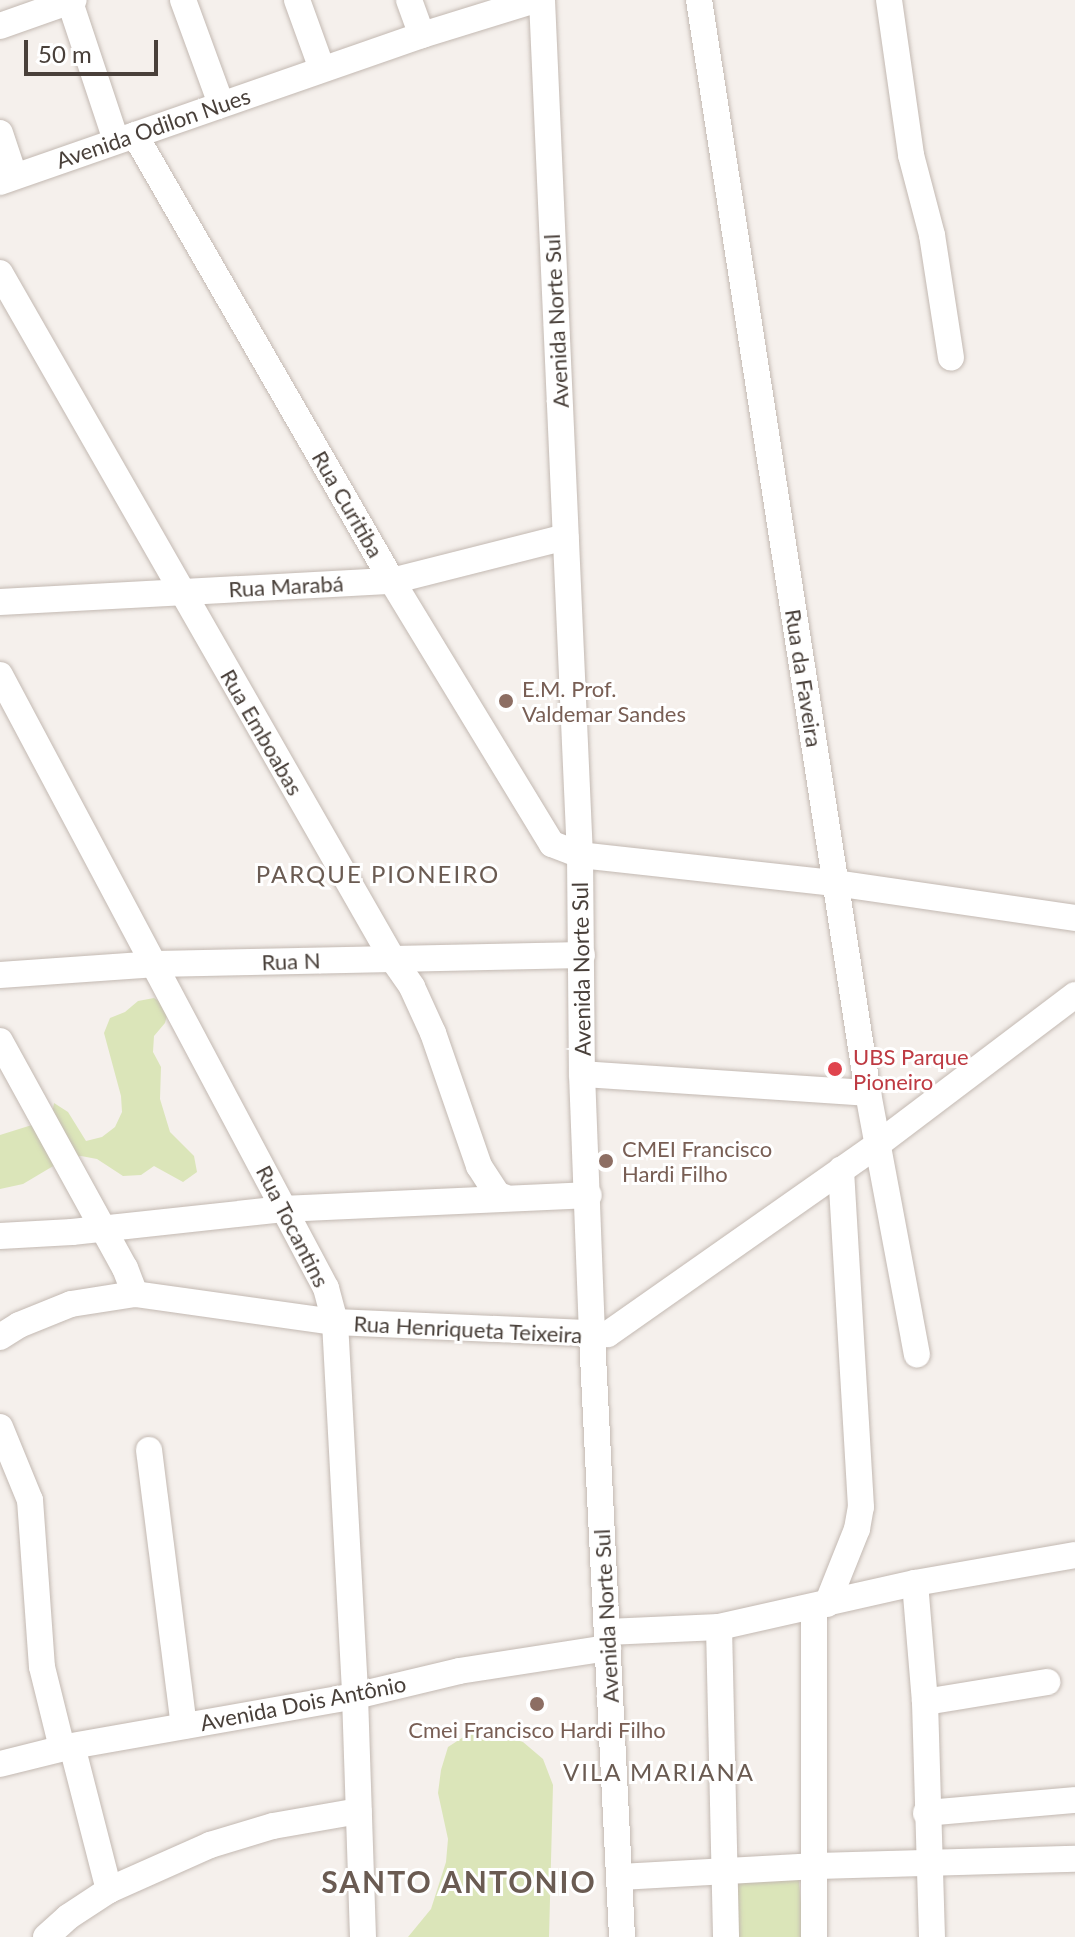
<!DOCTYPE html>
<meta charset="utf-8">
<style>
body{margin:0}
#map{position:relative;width:1075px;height:1937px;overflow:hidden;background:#f5f0ec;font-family:Lato,sans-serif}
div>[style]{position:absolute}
.green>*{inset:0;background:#dbe5b9}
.roads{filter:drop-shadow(0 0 2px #c3b9b2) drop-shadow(0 0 2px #c3b9b2)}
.minor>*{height:26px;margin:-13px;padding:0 13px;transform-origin:13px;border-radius:13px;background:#fff}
.dots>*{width:22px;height:22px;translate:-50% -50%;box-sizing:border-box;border:4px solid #fff;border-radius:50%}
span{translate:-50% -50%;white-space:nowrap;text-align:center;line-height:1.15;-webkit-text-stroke:6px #fff;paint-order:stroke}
.street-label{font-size:22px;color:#49403a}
.education-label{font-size:22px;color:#785e54}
.left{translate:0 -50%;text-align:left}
.health-label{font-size:22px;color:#be3a42}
.neighbourhood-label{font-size:24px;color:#6a5b52;letter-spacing:2px}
.district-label{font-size:30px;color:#6a5b52;font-weight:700;letter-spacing:2px}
.scale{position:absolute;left:24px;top:40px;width:134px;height:36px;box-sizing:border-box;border:4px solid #49403a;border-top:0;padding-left:10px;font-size:24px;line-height:28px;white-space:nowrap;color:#49403a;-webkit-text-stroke:6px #fff;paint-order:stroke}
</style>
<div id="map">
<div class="green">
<div style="clip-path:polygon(154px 998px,169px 1008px,165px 1023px,154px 1036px,153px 1052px,161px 1067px,160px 1099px,170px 1132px,194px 1156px,197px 1172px,183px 1182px,154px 1166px,141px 1175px,123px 1176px,97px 1159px,81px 1156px,65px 1159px,23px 1184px,0 1189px,0 1135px,51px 1119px,54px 1103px,68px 1112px,86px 1141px,102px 1137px,115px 1127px,122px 1112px,121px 1096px,104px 1033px,110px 1018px,125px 1012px,138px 1001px)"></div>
<div style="clip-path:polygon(471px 1732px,499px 1734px,523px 1742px,543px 1759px,553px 1785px,549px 1937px,408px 1937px,431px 1909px,446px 1862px,448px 1839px,438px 1793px,441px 1770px,448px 1747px)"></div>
<div style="clip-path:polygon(798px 1870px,804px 1937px,735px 1937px,737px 1872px)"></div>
</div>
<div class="roads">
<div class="minor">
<div style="left:183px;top:0;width:111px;rotate:69.9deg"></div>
<div style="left:297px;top:0;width:73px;rotate:70.1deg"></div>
<div style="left:409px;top:0;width:37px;rotate:70deg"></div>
<div style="left:542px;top:0;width:856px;rotate:87.46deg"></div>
<div style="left:580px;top:855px;width:219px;rotate:89.5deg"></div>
<div style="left:582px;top:1074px;width:262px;rotate:87.8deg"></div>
<div style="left:592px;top:1336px;width:602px;rotate:87.14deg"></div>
<div style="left:699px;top:0;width:1106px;rotate:81.21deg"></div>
<div style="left:868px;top:1093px;width:266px;rotate:79.4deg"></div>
<div style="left:889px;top:0;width:157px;rotate:81.9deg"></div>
<div style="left:911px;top:155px;width:83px;rotate:75.3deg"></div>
<div style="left:932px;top:235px;width:124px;rotate:81.2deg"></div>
<div style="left:70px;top:2px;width:145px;rotate:71.6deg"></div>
<div style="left:0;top:26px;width:78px;rotate:-19.4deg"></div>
<div style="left:0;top:133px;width:44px;rotate:71.6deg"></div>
<div style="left:135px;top:135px;width:515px;rotate:60.05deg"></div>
<div style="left:392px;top:581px;width:308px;rotate:58.7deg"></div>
<div style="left:552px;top:844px;width:30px;rotate:21deg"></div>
<div style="left:580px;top:855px;width:257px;rotate:6.3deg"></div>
<div style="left:835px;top:883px;width:243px;rotate:8.3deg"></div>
<div style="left:0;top:182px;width:447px;rotate:-19.2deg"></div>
<div style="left:422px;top:35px;width:118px;rotate:-17.2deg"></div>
<div style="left:0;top:273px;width:789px;rotate:60.22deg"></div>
<div style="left:392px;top:958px;width:35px;rotate:55deg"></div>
<div style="left:412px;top:987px;width:51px;rotate:65.5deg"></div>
<div style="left:433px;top:1033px;width:141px;rotate:70.9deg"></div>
<div style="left:479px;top:1166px;width:35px;rotate:57deg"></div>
<div style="left:498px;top:1195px;width:6px;rotate:18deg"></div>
<div style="left:0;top:602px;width:393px;rotate:-3.1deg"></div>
<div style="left:392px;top:581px;width:179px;rotate:-14.2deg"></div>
<div style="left:0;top:675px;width:694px;rotate:62deg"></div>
<div style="left:326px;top:1288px;width:35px;rotate:75deg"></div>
<div style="left:335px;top:1322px;width:375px;rotate:86.9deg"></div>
<div style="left:355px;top:1696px;width:241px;rotate:88.1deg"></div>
<div style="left:0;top:975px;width:157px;rotate:-4deg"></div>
<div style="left:157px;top:964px;width:425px;rotate:-1.2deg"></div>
<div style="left:0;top:1041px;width:259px;rotate:61.2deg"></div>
<div style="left:125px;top:1268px;width:28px;rotate:69deg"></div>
<div style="left:582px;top:1074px;width:287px;rotate:3.8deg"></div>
<div style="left:0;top:1236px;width:72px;rotate:-3.2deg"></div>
<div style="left:72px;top:1232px;width:213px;rotate:-6.2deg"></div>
<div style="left:284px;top:1209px;width:305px;rotate:-2.6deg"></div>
<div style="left:0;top:1337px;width:22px;rotate:-32deg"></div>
<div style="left:19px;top:1325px;width:56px;rotate:-22deg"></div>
<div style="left:71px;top:1304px;width:65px;rotate:-8.9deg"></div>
<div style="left:135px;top:1294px;width:202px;rotate:8deg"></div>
<div style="left:335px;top:1322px;width:273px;rotate:2.5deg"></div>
<div style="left:608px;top:1334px;width:330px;rotate:-35.1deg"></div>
<div style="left:878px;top:1144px;width:247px;rotate:-37.1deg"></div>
<div style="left:0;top:1427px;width:79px;rotate:67.7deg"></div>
<div style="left:30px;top:1500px;width:167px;rotate:85.9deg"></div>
<div style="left:42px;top:1667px;width:83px;rotate:76.1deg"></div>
<div style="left:149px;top:1450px;width:278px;rotate:82.8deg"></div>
<div style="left:915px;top:1583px;width:119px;rotate:85.2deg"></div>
<div style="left:925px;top:1702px;width:235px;rotate:88.3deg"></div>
<div style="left:827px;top:1604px;width:81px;rotate:-68.2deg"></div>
<div style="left:857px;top:1529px;width:22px;rotate:-80deg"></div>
<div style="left:861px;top:1507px;width:338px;rotate:-93.4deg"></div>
<div style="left:814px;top:1607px;width:330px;rotate:90deg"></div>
<div style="left:719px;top:1627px;width:310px;rotate:88.7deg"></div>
<div style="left:607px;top:1632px;width:112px;rotate:-2.6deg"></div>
<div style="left:719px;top:1627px;width:201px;rotate:-12.7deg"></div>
<div style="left:915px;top:1583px;width:162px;rotate:-9.9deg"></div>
<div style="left:925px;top:1702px;width:124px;rotate:-9.3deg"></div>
<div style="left:72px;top:1746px;width:149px;rotate:75.6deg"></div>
<div style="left:0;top:1764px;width:74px;rotate:-14deg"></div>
<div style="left:72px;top:1746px;width:287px;rotate:-10deg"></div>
<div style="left:355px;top:1696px;width:107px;rotate:-13.5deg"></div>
<div style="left:459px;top:1671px;width:151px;rotate:-8.8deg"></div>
<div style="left:926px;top:1813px;width:149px;rotate:-5deg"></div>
<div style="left:620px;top:1877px;width:197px;rotate:-3.2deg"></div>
<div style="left:817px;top:1866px;width:258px;rotate:-1.6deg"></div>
<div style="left:46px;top:1937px;width:30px;rotate:-42deg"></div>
<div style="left:68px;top:1917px;width:49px;rotate:-33.4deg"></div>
<div style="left:109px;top:1890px;width:111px;rotate:-24deg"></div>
<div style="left:210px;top:1845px;width:66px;rotate:-16.8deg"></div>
<div style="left:273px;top:1826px;width:87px;rotate:-9.9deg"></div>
</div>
</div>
<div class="dots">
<div style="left:506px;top:701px;background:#8d6e63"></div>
<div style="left:835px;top:1069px;background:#e0444e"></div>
<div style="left:606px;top:1161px;background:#8d6e63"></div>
<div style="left:537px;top:1704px;background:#8d6e63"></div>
</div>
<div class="street-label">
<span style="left:153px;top:128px;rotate:-19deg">Avenida Odilon Nues</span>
<span style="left:556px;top:321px;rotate:-93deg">Avenida Norte Sul</span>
<span style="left:348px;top:504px;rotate:60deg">Rua Curitiba</span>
<span style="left:286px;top:586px;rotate:-3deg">Rua Marabá</span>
<span style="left:804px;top:678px;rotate:81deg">Rua da Faveira</span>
<span style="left:262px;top:732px;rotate:60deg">Rua Emboabas</span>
<span style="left:291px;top:961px;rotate:-2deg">Rua N</span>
<span style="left:581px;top:969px;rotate:-91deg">Avenida Norte Sul</span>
<span style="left:293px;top:1226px;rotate:63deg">Rua Tocantins</span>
<span style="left:468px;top:1329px;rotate:3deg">Rua Henriqueta Teixeira</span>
<span style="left:606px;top:1616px;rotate:-93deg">Avenida Norte Sul</span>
<span style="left:303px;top:1703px;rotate:-11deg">Avenida Dois Antônio</span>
</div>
<div class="education-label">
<span class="left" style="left:522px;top:701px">E.M. Prof.<br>Valdemar Sandes</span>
<span class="left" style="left:622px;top:1161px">CMEI Francisco<br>Hardi Filho</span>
<span style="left:537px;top:1730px">Cmei Francisco Hardi Filho</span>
</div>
<div class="health-label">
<span class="left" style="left:853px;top:1069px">UBS Parque<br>Pioneiro</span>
</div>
<div class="neighbourhood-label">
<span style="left:378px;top:874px">PARQUE PIONEIRO</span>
<span style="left:659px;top:1772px">VILA MARIANA</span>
</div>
<div class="district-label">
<span style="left:459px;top:1881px">SANTO ANTONIO</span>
</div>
<div class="scale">50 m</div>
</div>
